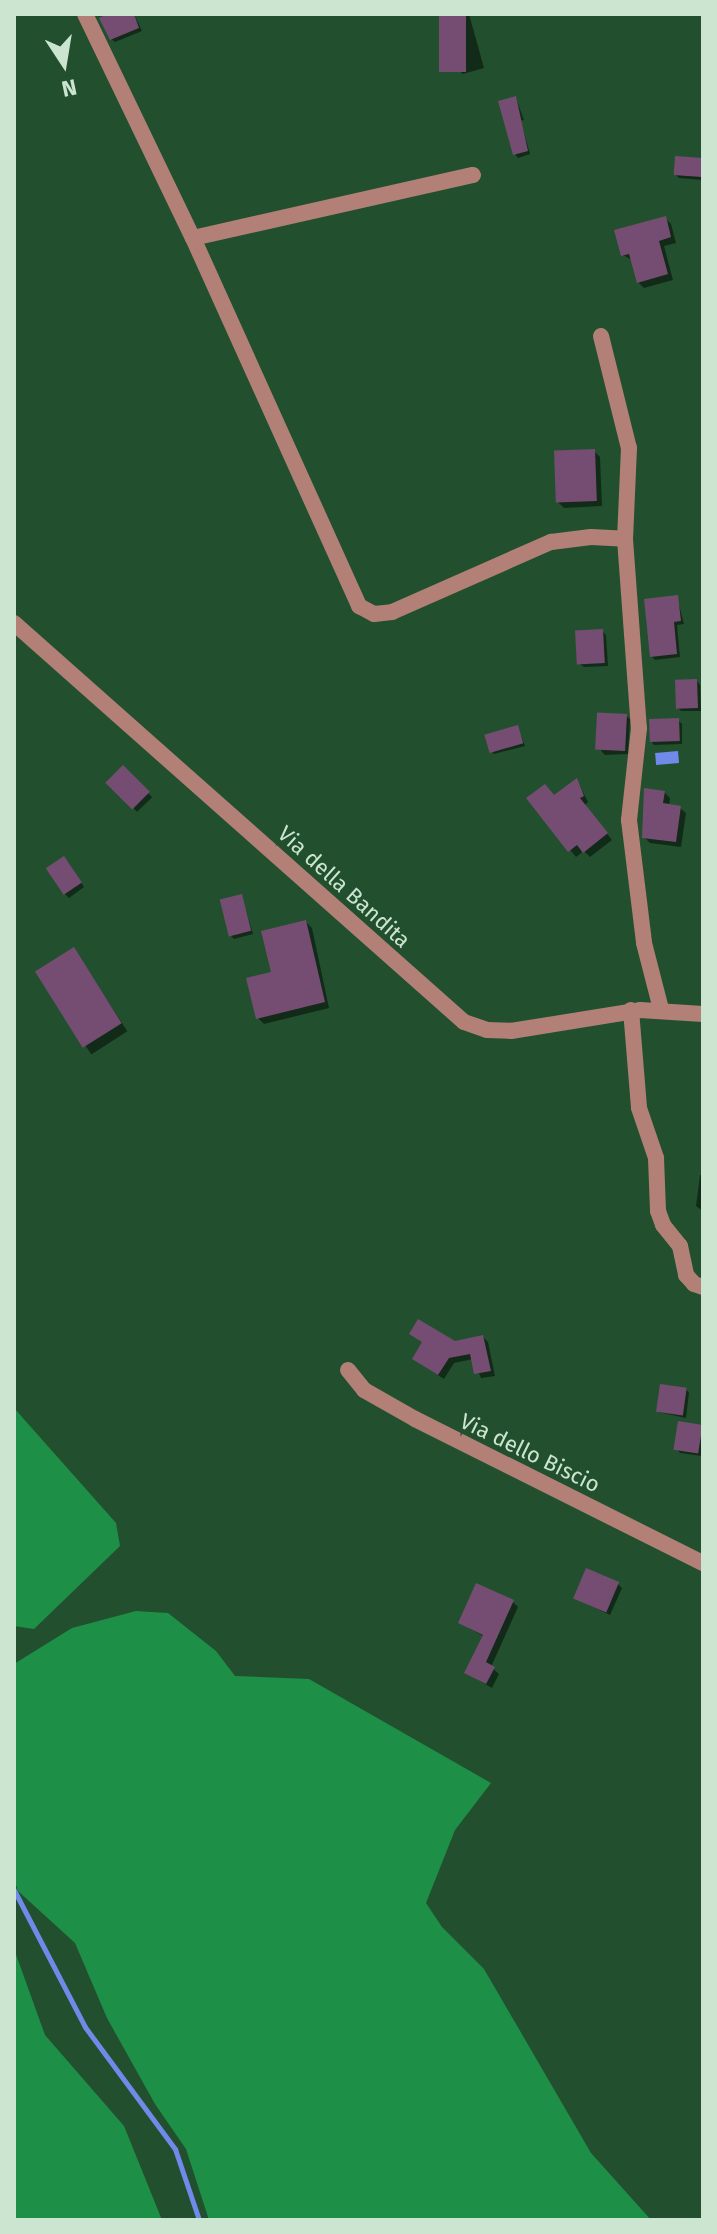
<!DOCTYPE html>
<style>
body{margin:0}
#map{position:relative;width:717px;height:2234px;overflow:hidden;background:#22502e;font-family:"Fira Sans",sans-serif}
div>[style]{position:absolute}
.forest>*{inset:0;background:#1e8f47}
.water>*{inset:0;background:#6f8ae9;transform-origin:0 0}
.shadow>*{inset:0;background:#0007;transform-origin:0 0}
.stream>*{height:5px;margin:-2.5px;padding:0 2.5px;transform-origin:2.5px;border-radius:2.5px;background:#6f8ae9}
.building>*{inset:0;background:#764d72;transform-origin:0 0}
.street>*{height:16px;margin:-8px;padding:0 8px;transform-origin:8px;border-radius:8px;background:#b38077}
span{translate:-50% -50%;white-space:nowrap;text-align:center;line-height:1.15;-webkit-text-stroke:6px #22502e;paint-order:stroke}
.street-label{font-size:22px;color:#cce5d0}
.frame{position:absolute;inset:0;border:16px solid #cce5d0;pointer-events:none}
.north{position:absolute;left:24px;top:24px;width:80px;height:80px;-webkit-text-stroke:6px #22502e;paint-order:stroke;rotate:168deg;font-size:22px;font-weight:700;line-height:32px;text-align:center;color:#cce5d0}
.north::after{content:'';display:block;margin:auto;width:28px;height:36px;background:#cce5d0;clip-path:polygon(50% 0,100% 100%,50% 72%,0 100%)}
</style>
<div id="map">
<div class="forest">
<div style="clip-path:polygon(14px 1408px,116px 1523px,120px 1546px,34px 1629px,14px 1626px)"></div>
<div style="clip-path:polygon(136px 1611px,168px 1613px,216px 1651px,235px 1676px,309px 1679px,491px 1783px,455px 1830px,426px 1903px,442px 1927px,484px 1969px,591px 2153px,651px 2220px,209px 2220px,186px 2149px,155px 2104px,107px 2018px,75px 1943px,18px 1891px,14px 1879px,14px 1664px,72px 1628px)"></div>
<div style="clip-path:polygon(14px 1949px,45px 2035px,124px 2126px,162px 2220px,14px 2220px)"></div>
</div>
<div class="water">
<div style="left:678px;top:751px;width:12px;height:23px;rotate:85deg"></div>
</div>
<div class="shadow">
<div style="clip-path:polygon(114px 14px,134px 14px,142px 31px,115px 42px,111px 39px)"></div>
<div style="clip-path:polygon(441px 14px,469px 14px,484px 68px,463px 74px,457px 69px)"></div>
<div style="clip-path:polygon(516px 98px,524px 120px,521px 121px,530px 154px,518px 158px,515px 154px)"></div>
<div style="clip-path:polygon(703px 161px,703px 180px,679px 178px,676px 175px)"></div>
<div style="clip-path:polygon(665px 218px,671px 224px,676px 243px,664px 246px,673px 280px,644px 288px,638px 282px,632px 260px,623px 255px)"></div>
<div style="clip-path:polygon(594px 451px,600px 457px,602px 506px,564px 508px,558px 502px)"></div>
<div style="clip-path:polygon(677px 597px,684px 624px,677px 625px,680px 657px,655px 660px,651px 656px)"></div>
<div style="clip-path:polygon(602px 631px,606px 635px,608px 666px,584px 667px,580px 664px)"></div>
<div style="clip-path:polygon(697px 681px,700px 685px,701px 711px,681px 711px,677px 707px)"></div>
<div style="clip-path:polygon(626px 716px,630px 719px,628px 754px,605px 755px,601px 751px)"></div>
<div style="clip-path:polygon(678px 720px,682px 724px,682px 744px,654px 745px,651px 741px)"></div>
<div style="clip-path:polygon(518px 728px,525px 746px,494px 754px,490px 750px)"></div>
<div style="left:123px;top:767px;width:42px;height:21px;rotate:46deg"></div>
<div style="clip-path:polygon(577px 780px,588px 802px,585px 805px,612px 840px,590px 857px,584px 851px,576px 857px,529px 799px,555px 797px)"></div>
<div style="clip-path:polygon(664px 792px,670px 798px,669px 806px,680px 808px,686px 813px,681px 847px,650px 843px,644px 837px)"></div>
<div style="clip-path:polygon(68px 862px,84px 887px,69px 898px,65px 894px)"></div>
<div style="clip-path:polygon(242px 897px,253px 934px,234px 939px,230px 935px)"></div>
<div style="clip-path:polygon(306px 922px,312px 928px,329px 1008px,264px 1024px,258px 1018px,274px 973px)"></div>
<div style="left:74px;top:949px;width:98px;height:43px;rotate:57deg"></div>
<div style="clip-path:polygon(700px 1175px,703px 1175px,703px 1211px,696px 1206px)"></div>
<div style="clip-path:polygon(483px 1337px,488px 1342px,495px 1376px,481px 1378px,473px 1359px,454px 1363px,444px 1379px,419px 1363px,424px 1343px,455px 1343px)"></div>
<div style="clip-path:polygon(686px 1389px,689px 1393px,686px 1418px,658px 1412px)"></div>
<div style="clip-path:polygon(702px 1426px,702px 1456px,680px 1453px,677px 1449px)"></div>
<div style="clip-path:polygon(618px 1584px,622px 1588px,610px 1615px,575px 1598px)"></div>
<div style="clip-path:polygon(513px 1602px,518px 1607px,491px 1667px,499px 1674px,492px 1688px,466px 1673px,485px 1637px,460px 1623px)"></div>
</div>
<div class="stream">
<div style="left:14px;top:1890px;width:154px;rotate:62.6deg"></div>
<div style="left:85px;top:2027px;width:152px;rotate:53.6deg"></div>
<div style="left:175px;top:2149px;width:75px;rotate:71.3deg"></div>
</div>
<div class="building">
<div style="clip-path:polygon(108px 14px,134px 14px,139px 28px,110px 40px,99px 18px)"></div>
<div style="left:439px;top:14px;width:27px;height:58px"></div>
<div style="clip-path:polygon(516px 96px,528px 151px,513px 155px,498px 101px)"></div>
<div style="left:675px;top:156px;width:28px;height:19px;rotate:4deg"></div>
<div style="clip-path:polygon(666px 216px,671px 237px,659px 241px,668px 274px,637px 283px,629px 254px,621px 256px,614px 230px)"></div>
<div style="left:595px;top:449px;width:52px;height:41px;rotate:88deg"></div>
<div style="clip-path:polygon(678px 595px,681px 621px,674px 622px,677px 654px,650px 657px,644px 599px)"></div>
<div style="left:603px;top:629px;width:34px;height:28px;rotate:87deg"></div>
<div style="left:697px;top:679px;width:29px;height:22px;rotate:88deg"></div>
<div style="left:627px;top:714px;width:37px;height:30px;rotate:93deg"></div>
<div style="left:679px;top:718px;width:23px;height:30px;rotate:88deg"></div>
<div style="left:518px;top:725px;width:19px;height:35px;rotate:74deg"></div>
<div style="left:123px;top:765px;width:38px;height:25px;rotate:45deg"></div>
<div style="clip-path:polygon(577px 778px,584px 796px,580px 798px,608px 833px,583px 853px,577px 845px,568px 852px,526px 798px,545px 784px,554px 795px)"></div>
<div style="clip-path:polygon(644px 788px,665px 791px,663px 803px,681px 806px,676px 842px,642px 838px)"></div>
<div style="left:64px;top:856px;width:32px;height:22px;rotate:56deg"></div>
<div style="left:242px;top:894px;width:38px;height:23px;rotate:76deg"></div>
<div style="clip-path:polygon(306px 920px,325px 1002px,256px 1019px,246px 978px,271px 972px,261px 931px)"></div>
<div style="left:74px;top:947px;width:90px;height:46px;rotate:58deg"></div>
<div style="clip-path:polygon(418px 1319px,455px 1341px,483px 1335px,491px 1371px,474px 1374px,470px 1354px,449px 1358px,438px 1375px,412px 1359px,422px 1342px,409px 1334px)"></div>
<div style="left:660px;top:1384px;width:27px;height:28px;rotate:8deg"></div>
<div style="left:678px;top:1421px;width:25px;height:29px;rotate:9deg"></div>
<div style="left:586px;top:1568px;width:36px;height:33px;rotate:23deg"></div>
<div style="clip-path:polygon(476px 1583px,514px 1600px,486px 1662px,495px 1667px,486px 1684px,464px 1673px,483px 1635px,458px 1623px)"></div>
</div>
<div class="street">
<div style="left:85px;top:14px;width:249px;rotate:64.3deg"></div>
<div style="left:193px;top:238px;width:404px;rotate:65.7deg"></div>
<div style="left:359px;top:606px;width:17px;rotate:28deg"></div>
<div style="left:374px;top:614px;width:18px;rotate:-6deg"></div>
<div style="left:392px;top:612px;width:174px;rotate:-23.8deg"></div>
<div style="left:551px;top:542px;width:40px;rotate:-7.1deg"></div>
<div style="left:591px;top:537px;width:34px;rotate:3deg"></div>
<div style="left:193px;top:238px;width:287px;rotate:-12.7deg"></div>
<div style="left:601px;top:336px;width:115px;rotate:76deg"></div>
<div style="left:629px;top:448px;width:91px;rotate:92.5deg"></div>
<div style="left:625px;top:539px;width:190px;rotate:85.8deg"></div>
<div style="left:639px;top:728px;width:93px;rotate:96.2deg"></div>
<div style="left:629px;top:820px;width:124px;rotate:83deg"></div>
<div style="left:644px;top:943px;width:68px;rotate:75.6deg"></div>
<div style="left:14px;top:623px;width:601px;rotate:41.56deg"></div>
<div style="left:464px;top:1022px;width:24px;rotate:19deg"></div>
<div style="left:487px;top:1030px;width:24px;rotate:2deg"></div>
<div style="left:511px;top:1031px;width:131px;rotate:-9.2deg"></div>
<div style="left:640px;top:1010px;width:63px;rotate:3.6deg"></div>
<div style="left:631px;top:1010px;width:98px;rotate:85.3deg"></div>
<div style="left:639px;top:1108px;width:53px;rotate:71.2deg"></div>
<div style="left:656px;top:1158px;width:53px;rotate:87.8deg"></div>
<div style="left:658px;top:1211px;width:15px;rotate:70deg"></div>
<div style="left:663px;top:1225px;width:27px;rotate:51deg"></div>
<div style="left:680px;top:1246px;width:30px;rotate:78deg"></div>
<div style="left:686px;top:1275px;width:12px;rotate:48deg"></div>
<div style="left:694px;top:1284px;width:9px;rotate:18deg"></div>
<div style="left:348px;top:1370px;width:26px;rotate:51deg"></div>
<div style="left:364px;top:1390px;width:59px;rotate:29.6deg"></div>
<div style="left:415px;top:1419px;width:322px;rotate:26.6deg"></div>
</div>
<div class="street-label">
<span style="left:344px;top:887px;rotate:42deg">Via della Bandita</span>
<span style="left:530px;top:1453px;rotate:26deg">Via dello Biscio</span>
</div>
<div class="frame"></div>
<div class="north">N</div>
</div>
